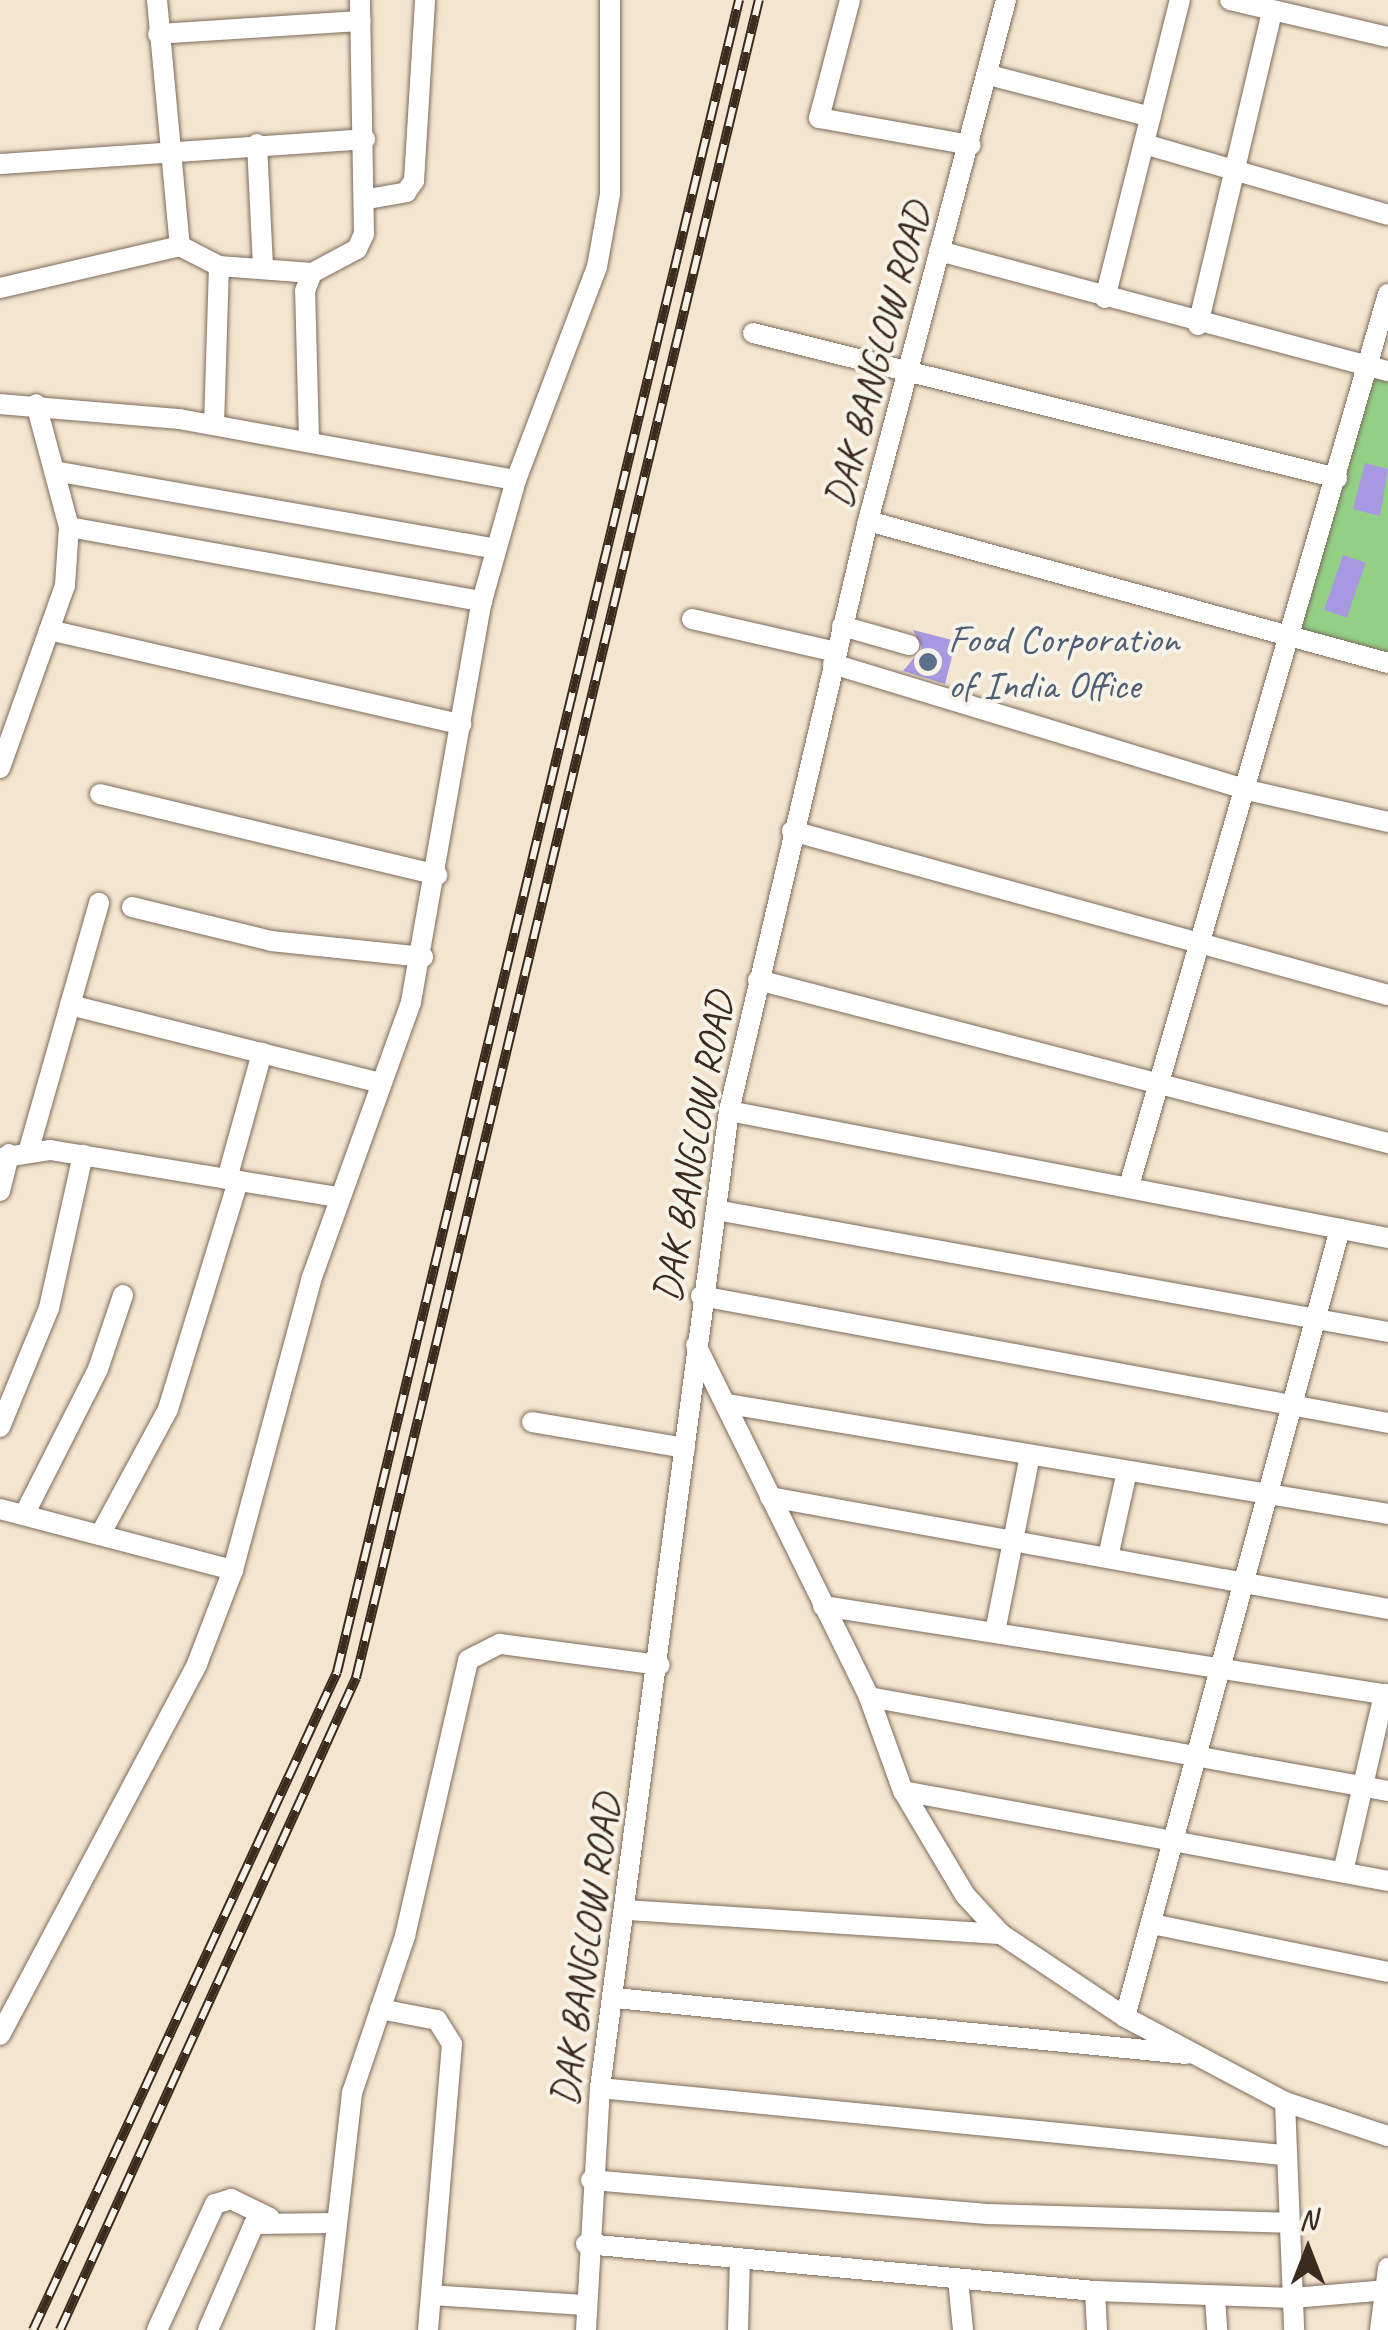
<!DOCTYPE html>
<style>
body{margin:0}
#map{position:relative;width:1388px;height:2330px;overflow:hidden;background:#f4e5ce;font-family:Caveat,sans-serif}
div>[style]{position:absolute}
.green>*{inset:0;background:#93d085}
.building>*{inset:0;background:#a699e1;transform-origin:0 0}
.roads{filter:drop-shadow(0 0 2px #7c6b5c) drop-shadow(0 0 2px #7c6b5c)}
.minor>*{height:20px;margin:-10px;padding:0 10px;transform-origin:10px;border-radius:10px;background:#fff}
.rail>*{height:10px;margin-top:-5px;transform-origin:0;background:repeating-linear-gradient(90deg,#f7f3e8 0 19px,#3b2a1e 0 38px);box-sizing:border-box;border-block:2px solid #3b2a1e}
.dots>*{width:28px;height:28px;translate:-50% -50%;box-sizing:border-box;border:5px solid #f7f3e8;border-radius:50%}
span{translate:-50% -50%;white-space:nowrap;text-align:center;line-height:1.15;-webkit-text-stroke:8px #f7f3e8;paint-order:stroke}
.street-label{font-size:40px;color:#3b2a1e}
.service-label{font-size:40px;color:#4e5e75}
.left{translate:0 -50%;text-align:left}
.north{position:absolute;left:1258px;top:2200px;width:100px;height:100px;-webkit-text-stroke:8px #f7f3e8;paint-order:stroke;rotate:0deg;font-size:28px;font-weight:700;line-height:40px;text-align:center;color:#3b2a1e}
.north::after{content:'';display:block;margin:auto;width:35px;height:45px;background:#3b2a1e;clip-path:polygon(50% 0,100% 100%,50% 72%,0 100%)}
</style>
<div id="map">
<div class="green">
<div style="clip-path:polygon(1368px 366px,1388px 371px,1388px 663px,1294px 634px)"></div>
</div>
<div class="building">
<div style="clip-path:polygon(1365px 463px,1388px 469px,1380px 516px,1353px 509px)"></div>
<div style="left:1343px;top:555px;width:24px;height:58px;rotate:19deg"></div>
<div style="clip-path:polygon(913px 630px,956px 641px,945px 684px,903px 671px,922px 648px)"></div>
</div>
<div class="roads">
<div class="minor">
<div style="left:157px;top:0;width:247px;rotate:84.7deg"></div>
<div style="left:180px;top:246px;width:44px;rotate:27.1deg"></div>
<div style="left:219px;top:266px;width:93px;rotate:4.3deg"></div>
<div style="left:850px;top:0;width:122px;rotate:104.7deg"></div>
<div style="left:819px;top:118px;width:154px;rotate:10.1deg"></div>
<div style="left:1230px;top:0;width:162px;rotate:13.2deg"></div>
<div style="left:158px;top:34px;width:203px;rotate:-3.7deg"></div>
<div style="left:989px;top:75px;width:167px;rotate:14.5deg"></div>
<div style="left:257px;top:144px;width:124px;rotate:87.2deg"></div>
<div style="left:1144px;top:144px;width:254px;rotate:16.2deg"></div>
<div style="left:0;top:164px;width:366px;rotate:-3.9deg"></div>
<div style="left:368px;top:199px;width:39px;rotate:-10deg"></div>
<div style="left:406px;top:192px;width:14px;rotate:-54deg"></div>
<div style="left:414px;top:181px;width:181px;rotate:-86.5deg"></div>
<div style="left:939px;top:251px;width:465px;rotate:15deg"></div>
<div style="left:0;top:288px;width:185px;rotate:-13.1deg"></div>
<div style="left:1105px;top:298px;width:307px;rotate:-75.9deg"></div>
<div style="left:1198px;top:325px;width:323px;rotate:-76.7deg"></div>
<div style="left:753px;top:333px;width:602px;rotate:13.94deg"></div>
<div style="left:0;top:404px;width:180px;rotate:4.8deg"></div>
<div style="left:179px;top:419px;width:342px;rotate:10.3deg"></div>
<div style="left:214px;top:425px;width:159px;rotate:-88.2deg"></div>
<div style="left:309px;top:439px;width:148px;rotate:-91.5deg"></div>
<div style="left:305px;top:291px;width:19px;rotate:-69deg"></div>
<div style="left:312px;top:273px;width:51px;rotate:-28.1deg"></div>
<div style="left:357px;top:249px;width:17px;rotate:-65deg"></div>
<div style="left:364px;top:234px;width:234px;rotate:-91deg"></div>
<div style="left:54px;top:471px;width:449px;rotate:10deg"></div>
<div style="left:868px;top:521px;width:539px;rotate:15.27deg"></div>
<div style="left:69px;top:527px;width:420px;rotate:10.2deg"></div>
<div style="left:692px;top:619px;width:148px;rotate:12.9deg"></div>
<div style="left:842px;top:626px;width:70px;rotate:15.8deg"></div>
<div style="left:49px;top:630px;width:423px;rotate:12.9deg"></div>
<div style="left:833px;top:664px;width:433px;rotate:16.9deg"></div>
<div style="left:1247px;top:790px;width:145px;rotate:12.8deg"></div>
<div style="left:0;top:768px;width:194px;rotate:-70.4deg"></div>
<div style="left:65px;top:585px;width:58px;rotate:-86.1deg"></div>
<div style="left:69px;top:527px;width:127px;rotate:-105deg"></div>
<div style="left:100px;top:794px;width:347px;rotate:13.5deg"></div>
<div style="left:792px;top:831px;width:618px;rotate:15.39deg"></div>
<div style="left:132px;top:907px;width:143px;rotate:13.7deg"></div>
<div style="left:271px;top:941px;width:153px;rotate:6deg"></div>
<div style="left:758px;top:980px;width:651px;rotate:14.51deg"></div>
<div style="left:70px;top:1005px;width:321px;rotate:14.1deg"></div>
<div style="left:729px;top:1111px;width:671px;rotate:10.91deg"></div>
<div style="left:29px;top:1149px;width:256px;rotate:-74.1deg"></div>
<div style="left:0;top:1158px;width:51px;rotate:-9.1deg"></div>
<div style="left:50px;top:1150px;width:292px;rotate:9.3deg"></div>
<div style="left:227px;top:1179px;width:131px;rotate:-74.5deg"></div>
<div style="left:1129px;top:1186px;width:929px;rotate:-73.81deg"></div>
<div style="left:0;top:1191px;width:38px;rotate:-76deg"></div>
<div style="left:716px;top:1210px;width:683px;rotate:10.29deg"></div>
<div style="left:701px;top:1296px;width:699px;rotate:10.47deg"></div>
<div style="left:696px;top:1345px;width:392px;rotate:63.8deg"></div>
<div style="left:869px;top:1697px;width:100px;rotate:70.1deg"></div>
<div style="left:903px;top:1791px;width:121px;rotate:59.2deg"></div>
<div style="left:965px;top:1895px;width:53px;rotate:47.3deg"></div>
<div style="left:1001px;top:1934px;width:149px;rotate:33.8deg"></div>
<div style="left:1125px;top:2017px;width:181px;rotate:28deg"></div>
<div style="left:1285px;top:2102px;width:228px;rotate:87.7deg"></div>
<div style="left:728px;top:1404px;width:669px;rotate:9.46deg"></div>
<div style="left:532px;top:1422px;width:155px;rotate:9.6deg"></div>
<div style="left:0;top:1427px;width:129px;rotate:-67.6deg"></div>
<div style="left:49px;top:1308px;width:157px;rotate:-77.5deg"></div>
<div style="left:770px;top:1497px;width:628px;rotate:10.27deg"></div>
<div style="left:0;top:1509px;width:241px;rotate:14.7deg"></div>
<div style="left:24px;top:1515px;width:164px;rotate:-63.1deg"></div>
<div style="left:98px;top:1369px;width:78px;rotate:-71.3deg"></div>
<div style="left:100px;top:1535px;width:143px;rotate:-61.6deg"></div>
<div style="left:168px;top:1409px;width:239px;rotate:-72.9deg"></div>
<div style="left:1108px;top:1557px;width:88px;rotate:-77.5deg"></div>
<div style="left:823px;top:1606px;width:572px;rotate:8.95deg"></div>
<div style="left:995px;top:1632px;width:180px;rotate:-78.8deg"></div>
<div style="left:869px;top:1697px;width:527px;rotate:10.27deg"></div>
<div style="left:903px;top:1791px;width:493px;rotate:10.5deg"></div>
<div style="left:1343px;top:1872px;width:183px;rotate:-77deg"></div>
<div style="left:627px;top:1910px;width:375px;rotate:3.7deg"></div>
<div style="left:1152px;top:1924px;width:241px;rotate:11.5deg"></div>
<div style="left:615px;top:1998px;width:574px;rotate:5.6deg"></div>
<div style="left:380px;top:2009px;width:58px;rotate:10.9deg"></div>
<div style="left:437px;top:2020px;width:28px;rotate:58deg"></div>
<div style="left:452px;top:2044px;width:287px;rotate:94.8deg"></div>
<div style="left:1125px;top:2017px;width:817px;rotate:-74.74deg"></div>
<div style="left:0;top:2035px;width:420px;rotate:-62deg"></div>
<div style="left:197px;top:1664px;width:101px;rotate:-69deg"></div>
<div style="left:233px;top:1570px;width:300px;rotate:-74.9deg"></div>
<div style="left:311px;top:1280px;width:295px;rotate:-70.2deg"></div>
<div style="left:411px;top:1002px;width:407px;rotate:-80deg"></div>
<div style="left:482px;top:601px;width:126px;rotate:-74.3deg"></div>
<div style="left:516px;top:480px;width:228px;rotate:-69.2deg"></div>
<div style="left:597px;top:267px;width:74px;rotate:-79.9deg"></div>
<div style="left:610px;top:194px;width:194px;rotate:-90deg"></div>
<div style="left:600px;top:2088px;width:686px;rotate:5.6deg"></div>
<div style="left:1285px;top:2102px;width:108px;rotate:18.3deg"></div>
<div style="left:591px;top:2180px;width:399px;rotate:4.9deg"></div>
<div style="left:989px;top:2214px;width:297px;rotate:1.7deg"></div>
<div style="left:586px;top:2244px;width:511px;rotate:5.28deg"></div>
<div style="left:1095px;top:2291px;width:198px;rotate:2deg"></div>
<div style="left:1293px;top:2298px;width:95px;rotate:-4.8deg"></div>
<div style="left:958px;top:2279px;width:51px;rotate:84.4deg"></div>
<div style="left:1095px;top:2291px;width:39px;rotate:87deg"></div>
<div style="left:431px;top:2295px;width:155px;rotate:3.7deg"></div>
<div style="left:1215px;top:2298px;width:32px;rotate:86deg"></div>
<div style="left:157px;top:2330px;width:139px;rotate:-65.3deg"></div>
<div style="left:215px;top:2204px;width:17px;rotate:-17deg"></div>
<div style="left:231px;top:2199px;width:43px;rotate:26deg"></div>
<div style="left:208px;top:2330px;width:116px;rotate:-66.5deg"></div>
<div style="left:254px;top:2224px;width:81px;rotate:-0.7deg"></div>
<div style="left:325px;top:2330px;width:239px;rotate:-83.5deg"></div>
<div style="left:352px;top:2093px;width:166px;rotate:-71.3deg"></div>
<div style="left:405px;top:1936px;width:283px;rotate:-77.1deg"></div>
<div style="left:468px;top:1660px;width:36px;rotate:-27deg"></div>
<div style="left:500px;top:1644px;width:161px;rotate:7.5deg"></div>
<div style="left:586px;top:2330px;width:242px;rotate:-86.7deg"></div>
<div style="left:600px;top:2088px;width:985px;rotate:-82.48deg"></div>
<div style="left:729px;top:1111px;width:606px;rotate:-76.74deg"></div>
<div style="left:868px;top:521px;width:539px;rotate:-75.16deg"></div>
<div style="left:738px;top:2330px;width:70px;rotate:-88.4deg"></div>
<div style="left:1380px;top:2330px;width:63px;rotate:-82.6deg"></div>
</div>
</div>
<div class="rail">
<div style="left:33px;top:2330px;width:725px;rotate:-65.2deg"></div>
<div style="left:337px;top:1672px;width:1720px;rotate:-76.48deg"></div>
<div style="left:60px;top:2330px;width:716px;rotate:-65.58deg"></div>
<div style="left:356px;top:1678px;width:1726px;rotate:-76.5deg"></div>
</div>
<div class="dots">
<div style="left:928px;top:662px;background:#5c6f8a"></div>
</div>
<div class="street-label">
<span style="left:877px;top:355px;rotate:-75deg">DAK BANGLOW ROAD</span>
<span style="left:693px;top:1147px;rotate:-80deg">DAK BANGLOW ROAD</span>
<span style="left:585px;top:1950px;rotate:-82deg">DAK BANGLOW ROAD</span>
</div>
<div class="service-label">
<span class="left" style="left:948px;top:662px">Food Corporation<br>of India Office</span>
</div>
<div class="north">N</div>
</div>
